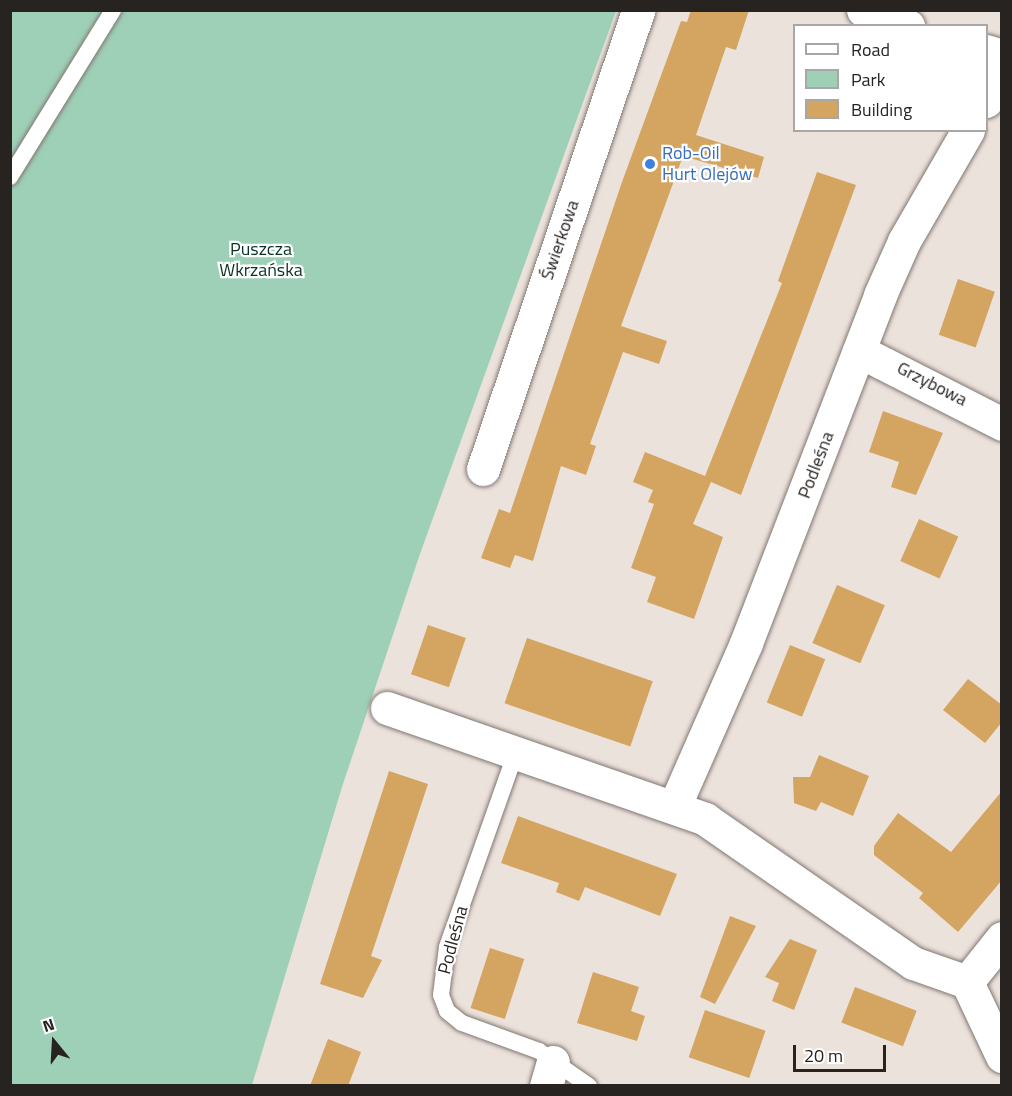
<!DOCTYPE html>
<meta charset="utf-8">
<style>
body{margin:0}
#map{position:relative;width:1012px;height:1096px;overflow:hidden;background:#ece2dc;font-family:"Titillium Web",sans-serif}
div>[style]{position:absolute}
.green>*{inset:0;background:#9ed0b7}
.building>*{inset:0;background:#d4a461;transform-origin:0 0}
.roads{filter:drop-shadow(0 0 2px #807772) drop-shadow(0 0 2px #807772)}
.service>*{height:16px;margin:-8px;padding:0 8px;transform-origin:8px;border-radius:8px;background:#fff}
.minor>*{height:33px;margin:-16.5px;padding:0 16.5px;transform-origin:16.5px;border-radius:16.5px;background:#fff}
.dots>*{width:16px;height:16px;translate:-50% -50%;box-sizing:border-box;border:3px solid #fff;border-radius:50%}
span{translate:-50% -50%;white-space:nowrap;text-align:center;line-height:1.15;-webkit-text-stroke:4.5px #fff;paint-order:stroke}
.shop-label{font-size:18px;color:#366cbe}
.left{translate:0 -50%;text-align:left}
.street-label{font-size:18px;color:#272321}
.park-label{font-size:18px;color:#0a3222}
.frame{position:absolute;inset:0;border:12px solid #272321;pointer-events:none}
.legend{position:absolute;left:793px;top:24px;width:195px;height:108px;box-sizing:border-box;background:#fff;border:2px solid #a9a7a6;margin:0;padding:8px 10px;list-style:none;font-size:18px;color:#272321}
.legend li{display:flex;align-items:center;gap:12px;height:30px}
.legend b{width:30px;border:2px solid #a9a7a6}
.north{position:absolute;left:24px;top:1012px;width:60px;height:60px;-webkit-text-stroke:4px #fff;paint-order:stroke;rotate:342deg;font-size:16px;font-weight:700;line-height:24px;text-align:center;color:#272321}
.north::after{content:'';display:block;margin:auto;width:21px;height:27px;background:#272321;clip-path:polygon(50% 0,100% 100%,50% 72%,0 100%)}
.scale{position:absolute;left:793px;top:1045px;width:93px;height:27px;box-sizing:border-box;border:3px solid #272321;border-top:0;padding-left:8px;font-size:18px;line-height:21px;white-space:nowrap;color:#272321;-webkit-text-stroke:4px #fff;paint-order:stroke}
</style>
<div id="map">
<div class="green">
<div style="clip-path:polygon(10px 11px,616px 11px,420px 554px,342px 787px,252px 1085px,11px 1085px)"></div>
</div>
<div class="building">
<div style="clip-path:polygon(691px 10px,749px 10px,736px 50px,726px 47px,696px 135px,764px 157px,758px 178px,683px 156px,621px 326px,667px 341px,659px 364px,623px 352px,590px 444px,596px 446px,586px 475px,561px 466px,533px 561px,515px 555px,510px 568px,481px 558px,499px 509px,510px 513px,622px 182px,681px 21px,687px 22px)"></div>
<div style="clip-path:polygon(817px 172px,856px 185px,741px 495px,711px 482px,693px 524px,723px 537px,694px 619px,647px 602px,656px 577px,631px 568px,654px 504px,648px 502px,653px 490px,633px 482px,645px 452px,705px 476px,782px 283px,778px 281px)"></div>
<div style="left:958px;top:279px;width:39px;height:59px;rotate:19deg"></div>
<div style="clip-path:polygon(883px 411px,943px 433px,916px 495px,891px 487px,899px 462px,869px 452px)"></div>
<div style="left:919px;top:519px;width:43px;height:46px;rotate:24deg"></div>
<div style="left:837px;top:585px;width:52px;height:63px;rotate:23deg"></div>
<div style="left:428px;top:625px;width:40px;height:52px;rotate:19deg"></div>
<div style="left:527px;top:638px;width:133px;height:69px;rotate:19deg"></div>
<div style="left:790px;top:645px;width:38px;height:62px;rotate:22deg"></div>
<div style="clip-path:polygon(968px 679px,1002px 705px,1002px 722px,985px 743px,943px 710px)"></div>
<div style="clip-path:polygon(819px 755px,869px 776px,853px 816px,821px 802px,816px 811px,794px 803px,793px 777px,810px 777px)"></div>
<div style="clip-path:polygon(389px 771px,428px 784px,371px 956px,382px 960px,363px 998px,320px 984px)"></div>
<div style="clip-path:polygon(1002px 791px,1002px 880px,958px 932px,919px 898px,923px 893px,874px 855px,874px 846px,898px 813px,951px 852px)"></div>
<div style="clip-path:polygon(518px 816px,677px 874px,660px 916px,585px 887px,579px 901px,556px 892px,559px 883px,501px 863px)"></div>
<div style="clip-path:polygon(730px 916px,756px 926px,715px 1004px,700px 997px)"></div>
<div style="clip-path:polygon(790px 939px,817px 950px,794px 1010px,772px 1001px,779px 983px,765px 977px)"></div>
<div style="left:490px;top:948px;width:36px;height:63px;rotate:18deg"></div>
<div style="clip-path:polygon(593px 972px,639px 987px,631px 1011px,645px 1016px,637px 1041px,577px 1023px)"></div>
<div style="left:855px;top:987px;width:66px;height:38px;rotate:21deg"></div>
<div style="left:705px;top:1010px;width:64px;height:50px;rotate:19deg"></div>
<div style="clip-path:polygon(328px 1039px,361px 1052px,348px 1086px,310px 1086px)"></div>
</div>
<div class="roads">
<div class="service">
<div style="left:10px;top:177px;width:196px;rotate:-58.3deg"></div>
<div style="left:516px;top:752px;width:207px;rotate:109.5deg"></div>
<div style="left:447px;top:947px;width:48px;rotate:97.1deg"></div>
<div style="left:441px;top:995px;width:17px;rotate:69deg"></div>
<div style="left:447px;top:1011px;width:19px;rotate:39deg"></div>
<div style="left:462px;top:1023px;width:82px;rotate:20deg"></div>
<div style="left:539px;top:1051px;width:61px;rotate:35deg"></div>
</div>
<div class="minor">
<div style="left:863px;top:10px;width:48px;rotate:19.6deg"></div>
<div style="left:986px;top:51px;width:17px;rotate:17deg"></div>
<div style="left:986px;top:101px;width:30px;rotate:-57deg"></div>
<div style="left:859px;top:351px;width:161px;rotate:27deg"></div>
<div style="left:483px;top:469px;width:484px;rotate:-71.3deg"></div>
<div style="left:387px;top:708px;width:337px;rotate:19.2deg"></div>
<div style="left:705px;top:819px;width:253px;rotate:34.7deg"></div>
<div style="left:913px;top:963px;width:57px;rotate:19.4deg"></div>
<div style="left:675px;top:805px;width:177px;rotate:-66.3deg"></div>
<div style="left:746px;top:643px;width:373px;rotate:-68.9deg"></div>
<div style="left:880px;top:295px;width:59px;rotate:-66deg"></div>
<div style="left:904px;top:241px;width:128px;rotate:-60deg"></div>
<div style="left:967px;top:982px;width:82px;rotate:64.7deg"></div>
<div style="left:967px;top:982px;width:56px;rotate:-51.5deg"></div>
<div style="left:546px;top:1086px;width:25px;rotate:-74deg"></div>
</div>
</div>
<div class="dots">
<div style="left:650px;top:164px;background:#3f7fe0"></div>
</div>
<div class="shop-label">
<span class="left" style="left:662px;top:164px">Rob-Oil<br>Hurt Olejów</span>
</div>
<div class="street-label">
<span style="left:560px;top:240px;rotate:-71deg">Świerkowa</span>
<span style="left:932px;top:384px;rotate:27deg">Grzybowa</span>
<span style="left:816px;top:465px;rotate:-69deg">Podleśna</span>
<span style="left:453px;top:940px;rotate:-75deg">Podleśna</span>
</div>
<div class="park-label">
<span style="left:261px;top:260px">Puszcza<br>Wkrzańska</span>
</div>
<div class="frame"></div>
<ul class="legend">
<li><b style="height:8px;background:#fff"></b>Road</li>
<li><b style="height:16px;background:#9ed0b7"></b>Park</li>
<li><b style="height:16px;background:#d4a461"></b>Building</li>
</ul>
<div class="north">N</div>
<div class="scale">20 m</div>
</div>
